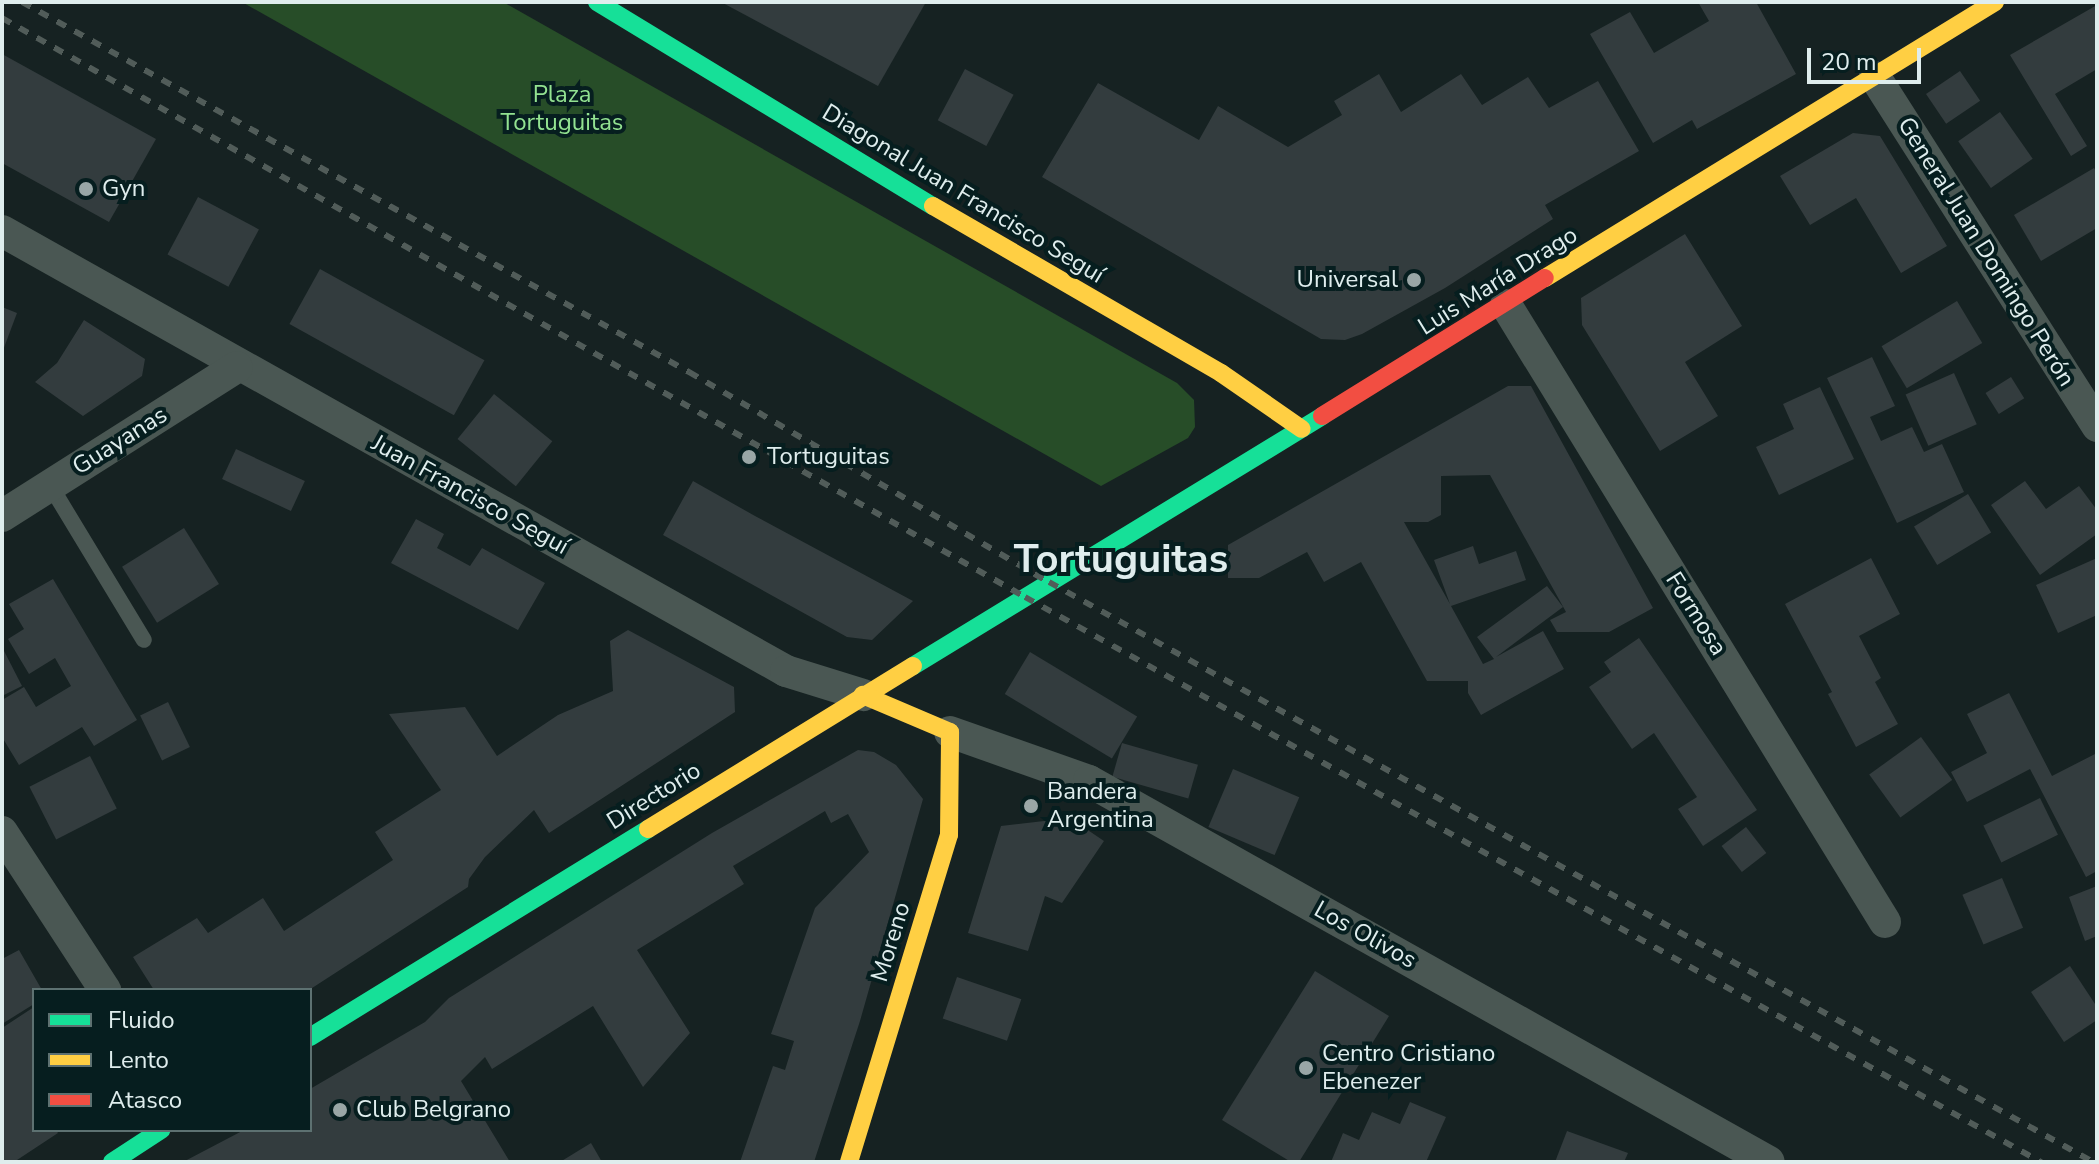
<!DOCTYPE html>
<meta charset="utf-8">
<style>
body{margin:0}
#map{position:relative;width:2099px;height:1164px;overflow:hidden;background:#162222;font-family:"Nunito Sans",sans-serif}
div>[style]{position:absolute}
.green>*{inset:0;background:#274d28}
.building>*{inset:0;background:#333c3e;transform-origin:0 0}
.lane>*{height:16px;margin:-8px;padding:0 8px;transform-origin:8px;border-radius:8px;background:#4a5753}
.street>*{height:32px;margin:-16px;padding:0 16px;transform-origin:16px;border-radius:16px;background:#4a5753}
.fast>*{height:18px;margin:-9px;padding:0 9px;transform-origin:9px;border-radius:9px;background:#16e098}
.slow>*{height:18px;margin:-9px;padding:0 9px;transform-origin:9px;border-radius:9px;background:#ffcf43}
.jam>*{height:18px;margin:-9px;padding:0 9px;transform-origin:9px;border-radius:9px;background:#f24e42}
.rail>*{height:6px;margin-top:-3px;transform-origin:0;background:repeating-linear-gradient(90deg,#515c59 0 10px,transparent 0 20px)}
.dots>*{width:22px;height:22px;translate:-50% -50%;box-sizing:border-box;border:4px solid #061e1f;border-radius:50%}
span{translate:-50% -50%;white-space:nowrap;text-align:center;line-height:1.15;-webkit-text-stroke:8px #061e1f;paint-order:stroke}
.park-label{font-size:24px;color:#93e291}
.poi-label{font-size:24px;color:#dfeded}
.left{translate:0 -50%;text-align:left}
.right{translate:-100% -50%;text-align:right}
.street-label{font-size:24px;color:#dfeded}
.town-label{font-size:40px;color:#dfeded;font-weight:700}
.frame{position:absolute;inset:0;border:4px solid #dfeded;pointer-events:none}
.legend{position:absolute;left:32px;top:988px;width:280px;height:144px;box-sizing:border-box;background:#061e1f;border:2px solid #5d7171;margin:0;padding:10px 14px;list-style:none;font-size:24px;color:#dfeded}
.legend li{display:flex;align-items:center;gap:16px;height:40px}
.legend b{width:40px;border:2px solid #5d7171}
.scale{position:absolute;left:1807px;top:48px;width:114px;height:36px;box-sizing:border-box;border:4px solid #dfeded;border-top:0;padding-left:10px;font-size:24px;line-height:28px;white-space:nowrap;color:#dfeded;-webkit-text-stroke:6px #061e1f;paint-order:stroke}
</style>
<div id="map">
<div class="green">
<div style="clip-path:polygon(242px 2px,503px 2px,1177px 383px,1194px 400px,1195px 427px,1188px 438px,1101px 486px)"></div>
</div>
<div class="building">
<div style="clip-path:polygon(721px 2px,926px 2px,878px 86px)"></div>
<div style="clip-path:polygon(1698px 2px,1756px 2px,1796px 74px,1697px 129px,1692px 120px,1653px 143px,1590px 34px,1630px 12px,1654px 53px,1709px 21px)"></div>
<div style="clip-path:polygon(2097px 5px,2097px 69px,2055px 94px,2087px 146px,2071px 156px,2010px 55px)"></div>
<div style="clip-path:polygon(2px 54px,156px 139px,109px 222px,2px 163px)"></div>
<div style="left:965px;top:69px;width:55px;height:58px;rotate:28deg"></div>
<div style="left:1960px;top:71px;width:36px;height:41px;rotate:56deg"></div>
<div style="clip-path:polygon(1379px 74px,1401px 112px,1461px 74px,1482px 105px,1528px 77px,1549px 108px,1598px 81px,1639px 151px,1545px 205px,1553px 219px,1445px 288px,1362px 334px,1345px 340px,1321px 339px,1042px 177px,1098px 83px,1199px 140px,1218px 106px,1288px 147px,1342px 115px,1334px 101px)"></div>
<div style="left:2000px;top:112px;width:57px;height:51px;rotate:55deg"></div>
<div style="clip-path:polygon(1853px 133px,1880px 136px,1947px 246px,1901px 273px,1856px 198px,1810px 225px,1780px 176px)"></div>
<div style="clip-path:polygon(2094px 168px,2097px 173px,2097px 228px,2041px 261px,2014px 215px)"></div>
<div style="left:198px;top:197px;width:69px;height:65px;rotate:28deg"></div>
<div style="clip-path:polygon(1685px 234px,1742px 326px,1685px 362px,1718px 416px,1660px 451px,1582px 325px,1581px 298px)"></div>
<div style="left:320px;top:269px;width:188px;height:63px;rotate:29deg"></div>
<div style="left:1957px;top:301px;width:49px;height:88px;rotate:59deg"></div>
<div style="clip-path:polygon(2px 307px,17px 313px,2px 353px)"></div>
<div style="clip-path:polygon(84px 320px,145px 359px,142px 376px,83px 416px,35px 382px,57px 363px)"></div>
<div style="clip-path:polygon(1872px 357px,1895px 406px,1870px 417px,1881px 441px,1912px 427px,1924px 452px,1942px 444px,1964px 492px,1897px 523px,1827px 378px)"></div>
<div style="left:1954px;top:373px;width:56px;height:53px;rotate:66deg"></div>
<div style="left:2011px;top:377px;width:25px;height:30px;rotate:58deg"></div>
<div style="clip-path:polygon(1508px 386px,1531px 386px,1653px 608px,1609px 632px,1557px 632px,1550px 620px,1566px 612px,1490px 475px,1441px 476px,1441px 515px,1428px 522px,1404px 522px,1450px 604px,1434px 560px,1473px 546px,1479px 564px,1516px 551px,1526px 580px,1451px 606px,1483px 664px,1494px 659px,1477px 637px,1547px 586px,1563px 607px,1496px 657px,1543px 631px,1564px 669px,1481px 715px,1468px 693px,1468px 681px,1427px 681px,1361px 562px,1324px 582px,1307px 552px,1259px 578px,1228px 578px,1228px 545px)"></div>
<div style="clip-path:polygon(1820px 387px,1854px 459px,1779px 495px,1756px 447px,1794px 429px,1783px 404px)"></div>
<div style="left:494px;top:394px;width:75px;height:58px;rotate:39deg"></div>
<div style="left:236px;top:449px;width:76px;height:33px;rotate:25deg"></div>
<div style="clip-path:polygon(693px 481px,755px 516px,913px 601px,872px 640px,847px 637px,663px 535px)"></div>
<div style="clip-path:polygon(2025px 481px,2046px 509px,2079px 486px,2097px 510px,2097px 534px,2040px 575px,1991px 505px)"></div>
<div style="left:1968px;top:494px;width:45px;height:63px;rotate:59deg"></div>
<div style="clip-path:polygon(416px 519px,444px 534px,437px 548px,470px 566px,482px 548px,545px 583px,518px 630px,391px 563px)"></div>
<div style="left:184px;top:528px;width:66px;height:73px;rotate:58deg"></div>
<div style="clip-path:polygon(1871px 558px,1900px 614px,1859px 636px,1881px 678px,1875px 682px,1898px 724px,1856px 747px,1828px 694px,1832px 692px,1785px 604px)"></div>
<div style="clip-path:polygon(2097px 558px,2097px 615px,2058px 633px,2036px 585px)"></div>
<div style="clip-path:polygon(53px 579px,137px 720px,94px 746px,82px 727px,19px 765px,2px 737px,2px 700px,24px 687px,36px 707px,71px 686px,55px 658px,29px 674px,8px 639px,24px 629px,9px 604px)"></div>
<div style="clip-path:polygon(628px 630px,734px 687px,735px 712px,549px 833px,534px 810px,485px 857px,469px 879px,468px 887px,309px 990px,154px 990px,133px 957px,197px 918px,208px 933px,263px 898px,284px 931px,393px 860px,375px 832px,441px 790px,389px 714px,465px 707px,497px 756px,558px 715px,613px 691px,610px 641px)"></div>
<div style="clip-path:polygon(1639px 638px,1757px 810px,1703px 846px,1678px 809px,1697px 797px,1654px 733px,1632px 749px,1589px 687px,1611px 672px,1604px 662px)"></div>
<div style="clip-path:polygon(2px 647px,22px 686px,2px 696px)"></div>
<div style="left:1030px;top:652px;width:125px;height:49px;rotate:31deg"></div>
<div style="clip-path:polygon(2009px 693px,2052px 776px,2097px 753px,2097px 871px,2086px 877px,2030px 769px,1967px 802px,1951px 772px,1987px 753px,1967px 714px)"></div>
<div style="left:168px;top:702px;width:50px;height:31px;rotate:64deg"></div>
<div style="left:1921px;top:737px;width:53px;height:64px;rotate:54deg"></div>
<div style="left:1122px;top:743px;width:79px;height:35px;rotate:16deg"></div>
<div style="clip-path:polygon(858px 750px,874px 752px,896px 765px,923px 799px,860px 1021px,814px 1162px,740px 1162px,773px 1066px,785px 1070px,794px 1041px,771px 1034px,815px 908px,869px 852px,848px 814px,831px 823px,825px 811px,733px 866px,744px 884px,637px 950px,690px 1033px,643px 1087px,593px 1006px,492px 1069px,485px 1057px,461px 1081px,510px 1162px,183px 1162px,244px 1130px,310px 1130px,310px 1089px,425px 1022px,449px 998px,712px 833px)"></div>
<div style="left:90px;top:756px;width:59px;height:68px;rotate:63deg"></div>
<div style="left:1233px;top:769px;width:72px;height:63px;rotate:23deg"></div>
<div style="left:2040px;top:798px;width:41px;height:63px;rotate:64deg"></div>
<div style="clip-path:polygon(1070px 818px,1104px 841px,1062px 903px,1045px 896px,1028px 951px,968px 933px,1001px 826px)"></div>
<div style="left:1746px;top:827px;width:33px;height:31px;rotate:52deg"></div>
<div style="left:2002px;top:878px;width:54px;height:43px;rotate:67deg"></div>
<div style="clip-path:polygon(2097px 886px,2097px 936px,2085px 941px,2069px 897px)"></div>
<div style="clip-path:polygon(19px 950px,42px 990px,34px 990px,34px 1004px,2px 1024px,2px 959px)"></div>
<div style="clip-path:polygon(2070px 966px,2097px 1007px,2097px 1020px,2064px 1042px,2031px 992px)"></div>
<div style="clip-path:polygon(1315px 971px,1389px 1016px,1299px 1162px,1291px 1162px,1222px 1120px)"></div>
<div style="left:957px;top:977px;width:68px;height:44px;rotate:19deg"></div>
<div style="clip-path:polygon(34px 1007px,34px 1130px,56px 1130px,58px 1133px,14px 1162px,2px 1162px,2px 1028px)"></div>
<div style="clip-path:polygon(1410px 1102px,1446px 1117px,1426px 1162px,1331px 1162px,1343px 1133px,1359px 1140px,1372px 1112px,1400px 1124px)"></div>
<div style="clip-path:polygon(1567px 1131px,1628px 1153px,1624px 1162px,1555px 1162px)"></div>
<div style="clip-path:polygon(591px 1143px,602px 1162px,560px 1162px)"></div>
</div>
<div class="lane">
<div style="left:50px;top:485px;width:181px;rotate:58.8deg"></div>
</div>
<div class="street">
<div style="left:1875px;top:77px;width:414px;rotate:57.5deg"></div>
<div style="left:2px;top:231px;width:899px;rotate:29.3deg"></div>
<div style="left:786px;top:671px;width:81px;rotate:17.3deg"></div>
<div style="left:1506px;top:305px;width:724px;rotate:58.44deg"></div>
<div style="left:2px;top:516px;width:278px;rotate:-32.4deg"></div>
<div style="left:950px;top:732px;width:147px;rotate:19.4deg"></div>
<div style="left:1089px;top:781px;width:779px;rotate:29.26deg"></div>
<div style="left:2px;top:832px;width:189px;rotate:56.9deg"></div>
</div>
<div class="fast">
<div style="left:597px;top:2px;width:393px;rotate:31.3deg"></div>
<div style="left:913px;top:666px;width:479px;rotate:-31.4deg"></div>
<div style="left:310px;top:1037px;width:397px;rotate:-31.6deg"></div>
<div style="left:112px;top:1162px;width:59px;rotate:-33.1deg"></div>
</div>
<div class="slow">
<div style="left:933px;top:206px;width:333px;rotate:30.1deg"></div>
<div style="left:1221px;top:373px;width:98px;rotate:34.7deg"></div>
<div style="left:1545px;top:278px;width:528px;rotate:-31.52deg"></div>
<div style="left:648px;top:829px;width:311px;rotate:-31.6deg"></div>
<div style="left:849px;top:1162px;width:342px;rotate:-73deg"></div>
<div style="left:949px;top:835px;width:103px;rotate:-89.4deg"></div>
<div style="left:950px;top:732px;width:95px;rotate:-157deg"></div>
</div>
<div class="jam">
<div style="left:1322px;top:416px;width:262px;rotate:-31.8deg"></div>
</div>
<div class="rail">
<div style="left:22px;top:2px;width:763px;rotate:29.02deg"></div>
<div style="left:689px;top:372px;width:417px;rotate:30.3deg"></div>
<div style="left:1049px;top:582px;width:1194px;rotate:29.05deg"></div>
<div style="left:2px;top:18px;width:1175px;rotate:29.51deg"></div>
<div style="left:1025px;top:597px;width:1163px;rotate:29.08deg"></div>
</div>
<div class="dots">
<div style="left:86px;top:189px;background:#99a6a6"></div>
<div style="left:1414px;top:280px;background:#99a6a6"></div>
<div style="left:749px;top:457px;background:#99a6a6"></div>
<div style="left:1031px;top:806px;background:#99a6a6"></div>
<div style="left:1306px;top:1068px;background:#99a6a6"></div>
<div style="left:340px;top:1110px;background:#99a6a6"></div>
</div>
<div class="park-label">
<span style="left:562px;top:109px">Plaza<br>Tortuguitas</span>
</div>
<div class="poi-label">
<span class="left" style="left:102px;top:189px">Gyn</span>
<span class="right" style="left:1398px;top:280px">Universal</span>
<span class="left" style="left:767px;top:457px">Tortuguitas</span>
<span class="left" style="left:1047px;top:806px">Bandera<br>Argentina</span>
<span class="left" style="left:1322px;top:1068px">Centro Cristiano<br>Ebenezer</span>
<span class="left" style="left:356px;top:1110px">Club Belgrano</span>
</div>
<div class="street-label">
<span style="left:963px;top:194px;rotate:31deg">Diagonal Juan Francisco Seguí</span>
<span style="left:1986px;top:252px;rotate:58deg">General Juan Domingo Perón</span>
<span style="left:1498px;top:281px;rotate:-32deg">Luis María Drago</span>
<span style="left:120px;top:441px;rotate:-32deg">Guayanas</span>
<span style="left:470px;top:495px;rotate:29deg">Juan Francisco Seguí</span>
<span style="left:1696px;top:614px;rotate:58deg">Formosa</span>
<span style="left:654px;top:796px;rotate:-32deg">Directorio</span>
<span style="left:1365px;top:935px;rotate:29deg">Los Olivos</span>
<span style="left:891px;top:942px;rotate:-73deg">Moreno</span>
</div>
<div class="town-label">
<span style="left:1121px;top:559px">Tortuguitas</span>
</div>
<div class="frame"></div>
<ul class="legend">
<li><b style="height:10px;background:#16e098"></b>Fluido</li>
<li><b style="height:10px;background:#ffcf43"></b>Lento</li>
<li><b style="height:10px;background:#f24e42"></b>Atasco</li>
</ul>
<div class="scale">20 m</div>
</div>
